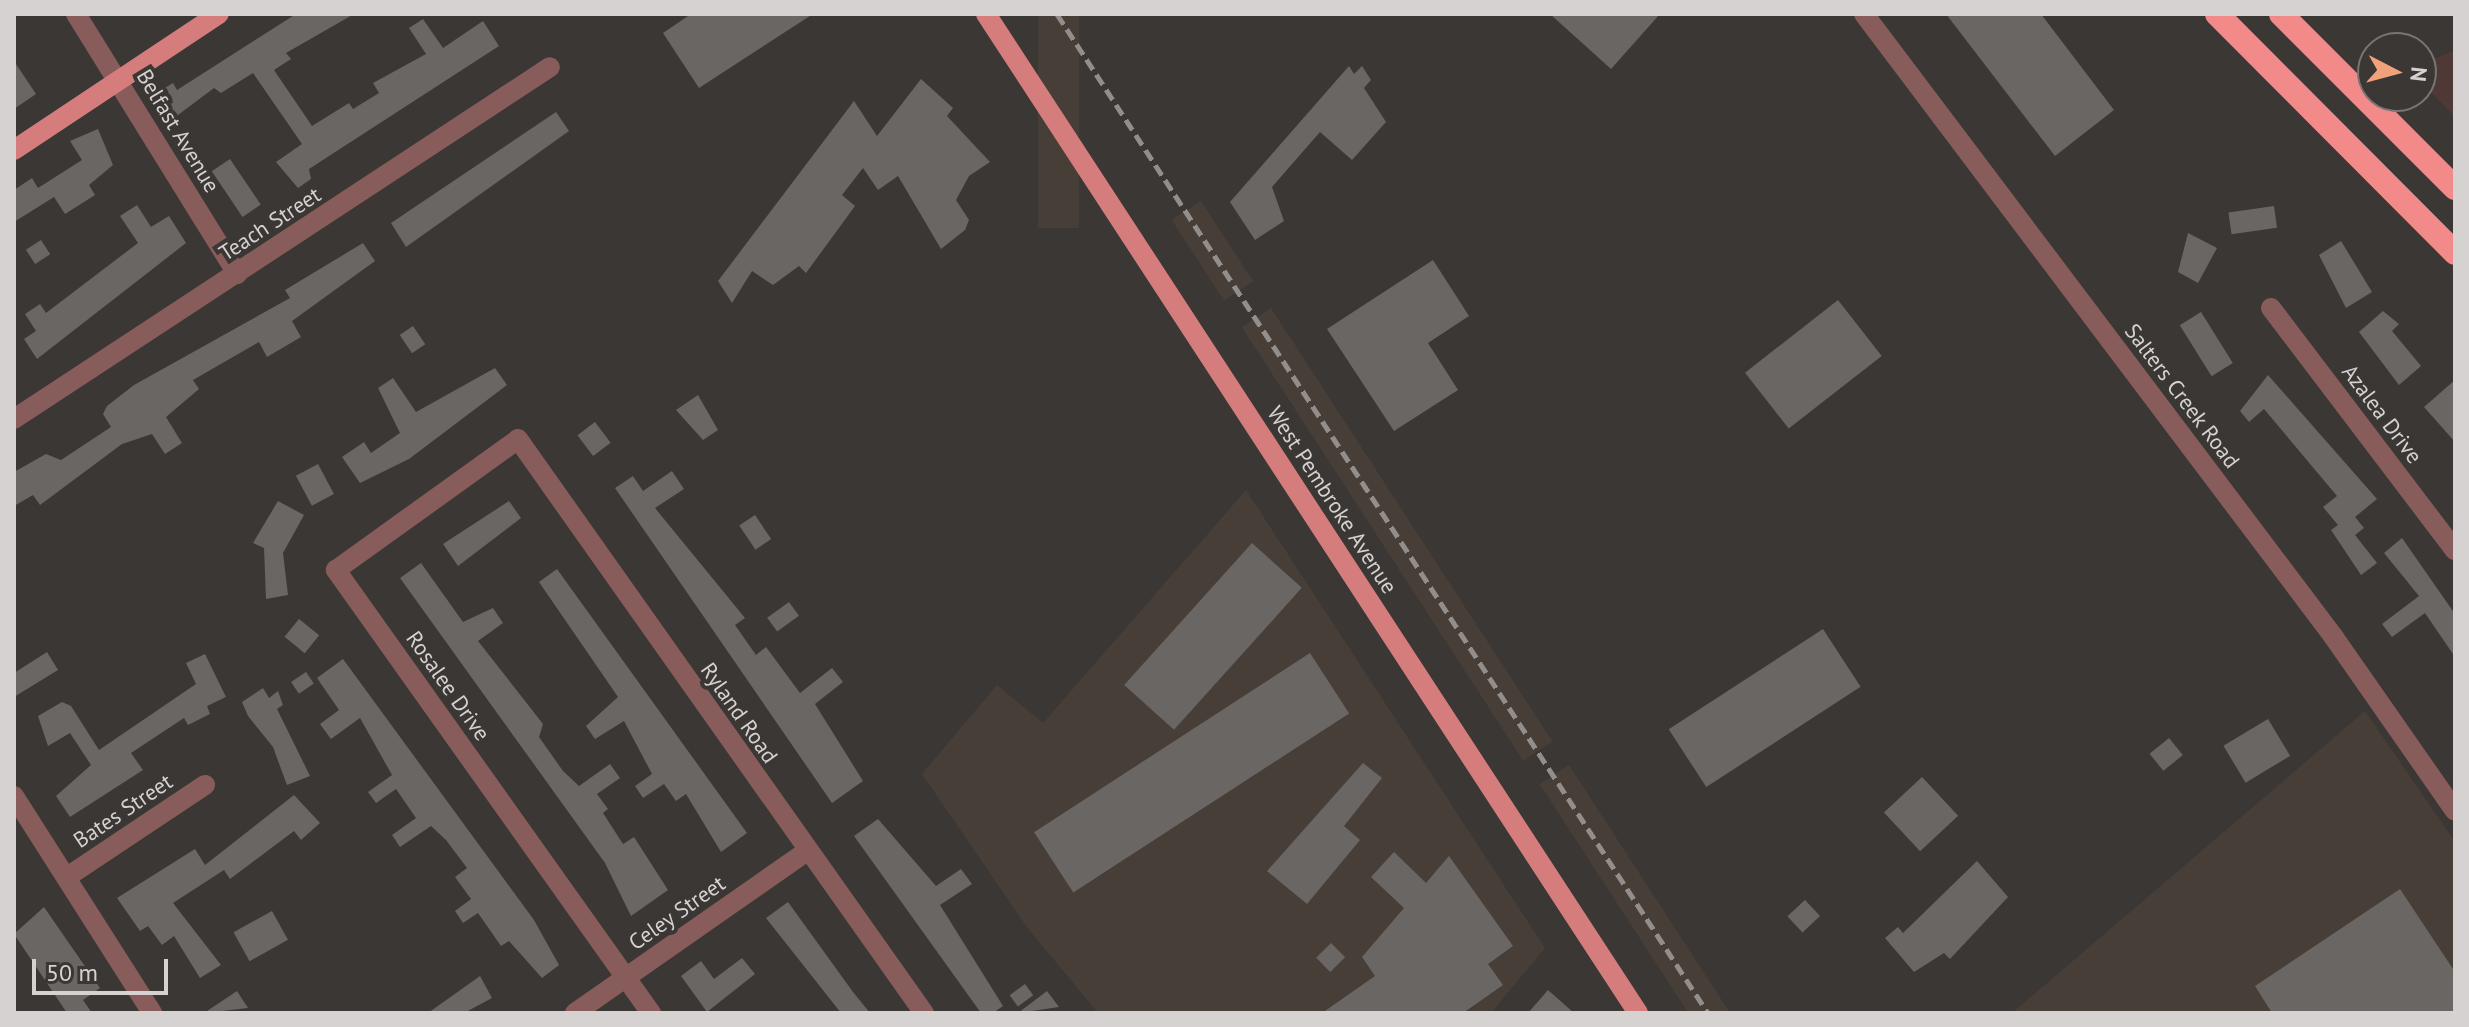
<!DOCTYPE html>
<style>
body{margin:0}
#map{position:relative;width:2469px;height:1027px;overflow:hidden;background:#3a3734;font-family:"PT Sans",sans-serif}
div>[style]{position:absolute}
.built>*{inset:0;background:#473e38;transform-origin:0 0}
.education>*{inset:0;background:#4e3937}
.building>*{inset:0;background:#6a6664;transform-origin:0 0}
.minor>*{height:20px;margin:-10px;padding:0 10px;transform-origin:10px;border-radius:10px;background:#885c5b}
.major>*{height:20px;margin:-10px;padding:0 10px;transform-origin:10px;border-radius:10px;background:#d57d7d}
.highway>*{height:24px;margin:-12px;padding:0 12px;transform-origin:12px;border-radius:12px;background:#f38a8a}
.rail>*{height:5px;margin-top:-2.5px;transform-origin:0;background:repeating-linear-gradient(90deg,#918e8c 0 12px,transparent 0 18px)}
span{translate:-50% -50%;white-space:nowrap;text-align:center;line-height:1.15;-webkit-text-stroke:8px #3a3734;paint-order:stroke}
.street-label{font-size:22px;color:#d5d2d1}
.frame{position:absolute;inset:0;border:16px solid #d5d2d1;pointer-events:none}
.north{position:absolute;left:2357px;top:32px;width:80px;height:80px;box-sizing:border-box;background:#3a3734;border:2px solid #787573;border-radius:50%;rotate:96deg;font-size:22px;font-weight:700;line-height:32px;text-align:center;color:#d5d2d1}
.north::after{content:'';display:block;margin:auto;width:28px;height:36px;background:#f1a27b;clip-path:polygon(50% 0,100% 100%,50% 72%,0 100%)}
.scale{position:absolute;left:32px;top:959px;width:136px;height:36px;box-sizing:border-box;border:4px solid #d5d2d1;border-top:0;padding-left:10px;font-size:24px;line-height:28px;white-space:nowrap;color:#d5d2d1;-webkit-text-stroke:6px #3a3734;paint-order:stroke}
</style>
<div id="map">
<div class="built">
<div style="left:1038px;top:14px;width:41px;height:214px"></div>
<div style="left:1201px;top:201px;width:96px;height:35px;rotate:57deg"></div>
<div style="left:1271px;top:308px;width:517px;height:35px;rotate:57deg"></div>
<div style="clip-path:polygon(1246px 490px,1545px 948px,1491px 1013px,1098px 1013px,1026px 926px,922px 774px,997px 685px,1043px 723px)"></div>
<div style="clip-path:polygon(2365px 711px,2455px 842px,2455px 1013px,2012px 1013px)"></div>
<div style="left:1569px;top:765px;width:296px;height:35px;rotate:57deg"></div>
</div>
<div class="education">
<div style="clip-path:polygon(2455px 50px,2455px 117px,2421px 82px,2421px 64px)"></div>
</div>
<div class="building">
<div style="clip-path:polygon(296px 14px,354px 14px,286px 53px,291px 59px,274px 70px,312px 126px,349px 103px,353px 109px,379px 93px,373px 83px,426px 54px,409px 28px,423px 19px,443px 48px,483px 21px,499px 46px,309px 169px,311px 179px,298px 188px,276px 162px,302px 144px,253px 73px,221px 93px,214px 88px,174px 118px,158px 92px,173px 83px,177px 90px)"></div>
<div style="clip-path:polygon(691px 14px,813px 14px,699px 88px,663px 33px)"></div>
<div style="clip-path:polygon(1550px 14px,1660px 14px,1611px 69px)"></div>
<div style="clip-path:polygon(1946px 14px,2041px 14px,2114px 110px,2055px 156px)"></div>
<div style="clip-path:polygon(14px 61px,36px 94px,14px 109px)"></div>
<div style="clip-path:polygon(1349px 66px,1354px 74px,1362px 66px,1371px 80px,1364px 88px,1386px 122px,1352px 160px,1320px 132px,1272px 187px,1284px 221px,1255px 240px,1230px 202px)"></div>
<div style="clip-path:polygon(921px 79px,953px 108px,947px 116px,990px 162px,969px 176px,956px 200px,969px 220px,965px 230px,941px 249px,898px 176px,878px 190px,863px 168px,842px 195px,855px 206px,806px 273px,799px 266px,773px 285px,752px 271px,732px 303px,718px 281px,854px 101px,877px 136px)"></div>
<div style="clip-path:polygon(556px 112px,569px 131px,406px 247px,391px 223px)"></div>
<div style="clip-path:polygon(98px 129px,113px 165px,89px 185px,95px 195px,65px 214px,54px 197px,14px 222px,14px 190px,32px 178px,38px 188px,82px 160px,70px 141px)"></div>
<div style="left:230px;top:159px;width:55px;height:22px;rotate:56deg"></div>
<div style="clip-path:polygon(137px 205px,151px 227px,169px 216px,186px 243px,37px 359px,24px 339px,36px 331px,25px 314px,40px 304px,46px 313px,138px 243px,120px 216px)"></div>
<div style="left:2274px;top:206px;width:22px;height:46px;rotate:82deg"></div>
<div style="clip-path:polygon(2188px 233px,2217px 248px,2198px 283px,2178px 272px)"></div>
<div style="left:41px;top:240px;width:17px;height:18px;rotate:57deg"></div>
<div style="clip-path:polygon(2341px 241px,2372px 292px,2346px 308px,2319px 255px)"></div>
<div style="clip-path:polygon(363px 243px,375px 261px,292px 321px,301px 337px,267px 357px,259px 342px,193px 380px,199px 389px,166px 417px,182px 443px,165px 454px,152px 434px,122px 444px,40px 505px,33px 495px,14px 506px,14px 472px,46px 454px,61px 460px,111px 427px,103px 414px,107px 406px,134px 385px,290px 298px,285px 290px)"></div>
<div style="clip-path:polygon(1433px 260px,1469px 316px,1428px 343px,1458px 390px,1394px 431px,1327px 329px)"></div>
<div style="left:1838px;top:300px;width:71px;height:118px;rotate:52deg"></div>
<div style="clip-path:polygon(2383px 311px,2399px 324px,2392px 331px,2421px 366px,2399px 385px,2359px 332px)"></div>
<div style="left:2201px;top:312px;width:60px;height:25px;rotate:58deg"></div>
<div style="left:413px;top:326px;width:22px;height:16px;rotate:56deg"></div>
<div style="clip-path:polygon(495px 368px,507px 385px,409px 459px,360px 483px,342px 457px,364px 442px,371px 453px,400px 433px,378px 388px,393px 378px,416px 412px)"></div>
<div style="clip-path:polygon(2268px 375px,2377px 499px,2355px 517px,2364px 528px,2355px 535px,2377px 563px,2361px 575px,2331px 530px,2338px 525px,2323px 507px,2337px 496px,2264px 409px,2249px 422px,2240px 411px)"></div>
<div style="clip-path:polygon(2455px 380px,2455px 442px,2424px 407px)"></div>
<div style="clip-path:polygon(698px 395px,718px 430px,703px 440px,676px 410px)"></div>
<div style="left:595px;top:422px;width:26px;height:22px;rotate:53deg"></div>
<div style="left:318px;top:464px;width:34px;height:25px;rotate:62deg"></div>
<div style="clip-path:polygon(672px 471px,684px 489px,655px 508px,745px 618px,735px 625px,756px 655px,766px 647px,800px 693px,832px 668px,843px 682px,815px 704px,863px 781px,832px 803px,615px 488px,633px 476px,643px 491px)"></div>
<div style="clip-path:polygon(278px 501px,304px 515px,283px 553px,288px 595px,266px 599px,264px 548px,253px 543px)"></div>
<div style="clip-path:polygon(509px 501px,521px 518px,458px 566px,443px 544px)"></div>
<div style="left:755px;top:515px;width:29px;height:19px;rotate:56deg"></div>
<div style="clip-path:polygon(2402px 538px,2455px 614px,2455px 657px,2425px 613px,2392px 637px,2382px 624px,2419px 596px,2384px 553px)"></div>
<div style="left:1252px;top:543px;width:67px;height:191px;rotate:42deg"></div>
<div style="clip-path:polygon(421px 563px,463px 622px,493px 608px,503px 623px,478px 641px,543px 724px,539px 737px,563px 771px,579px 786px,610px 764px,620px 778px,597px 794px,608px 809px,603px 813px,623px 844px,634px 837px,668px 890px,631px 916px,605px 863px,400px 578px)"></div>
<div style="clip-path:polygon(557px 569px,747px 833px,721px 852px,686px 794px,676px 801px,664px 784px,643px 798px,635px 786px,652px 774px,624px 721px,595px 739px,586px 726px,618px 697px,539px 582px)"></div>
<div style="left:789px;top:602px;width:17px;height:27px;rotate:54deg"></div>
<div style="left:299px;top:619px;width:26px;height:23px;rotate:39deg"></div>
<div style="left:1823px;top:629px;width:69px;height:184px;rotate:57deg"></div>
<div style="clip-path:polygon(47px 652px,58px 670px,14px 697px,14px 673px)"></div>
<div style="left:1310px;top:653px;width:72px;height:329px;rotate:57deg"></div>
<div style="clip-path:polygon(205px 654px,226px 697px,207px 706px,210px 714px,188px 725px,184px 718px,131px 753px,143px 770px,70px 817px,56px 796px,91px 765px,70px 733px,48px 746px,38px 716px,62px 702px,71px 706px,99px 750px,196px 684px,186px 663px)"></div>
<div style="clip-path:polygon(343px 659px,534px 920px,559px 965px,542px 978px,509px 941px,501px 946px,478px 913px,463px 923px,455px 911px,471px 899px,455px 877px,467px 868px,446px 840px,431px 826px,400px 847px,392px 835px,416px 818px,396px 789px,376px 803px,368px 792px,392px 775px,360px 718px,331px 739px,320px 724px,339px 710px,317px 678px)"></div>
<div style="left:306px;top:672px;width:14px;height:18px;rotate:56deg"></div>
<div style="clip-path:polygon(263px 688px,269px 698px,278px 691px,283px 705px,277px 709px,310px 776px,287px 785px,273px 747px,248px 716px,242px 702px)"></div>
<div style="left:2268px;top:719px;width:43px;height:52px;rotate:59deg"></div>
<div style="left:2169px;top:738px;width:22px;height:25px;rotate:51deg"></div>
<div style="clip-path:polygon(1363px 763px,1382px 778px,1344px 826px,1360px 840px,1307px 904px,1267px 871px)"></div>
<div style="left:1922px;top:777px;width:53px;height:52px;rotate:47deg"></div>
<div style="clip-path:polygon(294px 795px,320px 823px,301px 840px,294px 831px,230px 879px,224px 870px,173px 903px,221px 965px,200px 978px,174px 936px,162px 945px,148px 926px,140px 931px,117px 898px,195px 849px,205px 865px)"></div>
<div style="clip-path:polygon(878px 819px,936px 886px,961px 869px,972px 884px,940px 905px,1003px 1006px,993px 1013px,981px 1013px,854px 836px)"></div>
<div style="clip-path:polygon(1394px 852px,1426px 883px,1449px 856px,1513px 946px,1488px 964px,1503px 985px,1463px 1013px,1322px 1013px,1375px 976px,1362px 957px,1404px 908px,1371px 877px)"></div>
<div style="clip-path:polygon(1977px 861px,2008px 897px,1950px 959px,1944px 953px,1914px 972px,1885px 938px,1898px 927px,1903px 933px)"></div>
<div style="clip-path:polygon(2400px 889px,2455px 972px,2455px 1013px,2272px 1013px,2255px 986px)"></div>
<div style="left:1805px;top:900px;width:22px;height:24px;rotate:47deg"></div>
<div style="clip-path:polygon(788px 902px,853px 992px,870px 1013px,841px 1013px,766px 918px)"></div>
<div style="clip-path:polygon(44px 907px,100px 988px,83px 1000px,92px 1013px,67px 1013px,14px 934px)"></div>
<div style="left:272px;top:911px;width:33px;height:44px;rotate:61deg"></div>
<div style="left:1331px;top:943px;width:20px;height:21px;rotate:45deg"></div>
<div style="clip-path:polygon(742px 958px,755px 974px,707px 1012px,681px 976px,701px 961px,714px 979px)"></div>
<div style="clip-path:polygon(480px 976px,492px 998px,464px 1013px,428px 1013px)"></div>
<div style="left:1025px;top:984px;width:14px;height:19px;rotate:54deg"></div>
<div style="clip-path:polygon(1548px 990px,1574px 1013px,1528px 1013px)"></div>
<div style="clip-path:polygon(237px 991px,248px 1008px,204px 1013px)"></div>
<div style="clip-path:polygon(1047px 991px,1059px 1007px,1018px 1013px)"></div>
</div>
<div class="minor">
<div style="left:76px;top:14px;width:306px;rotate:58.2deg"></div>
<div style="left:1864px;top:14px;width:779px;rotate:52.98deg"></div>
<div style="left:2333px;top:636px;width:213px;rotate:55.1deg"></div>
<div style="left:2271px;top:308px;width:304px;rotate:52.8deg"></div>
<div style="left:14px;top:419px;width:641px;rotate:-33.29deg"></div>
<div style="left:14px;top:796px;width:257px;rotate:57.5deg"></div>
<div style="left:67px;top:877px;width:166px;rotate:-33.7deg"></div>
<div style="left:575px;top:1013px;width:282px;rotate:-34.9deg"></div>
<div style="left:651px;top:1013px;width:544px;rotate:-125.42deg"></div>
<div style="left:336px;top:570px;width:224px;rotate:-35.7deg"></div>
<div style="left:518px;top:439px;width:703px;rotate:54.73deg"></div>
</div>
<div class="major">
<div style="left:986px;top:14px;width:1193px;rotate:56.87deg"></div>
<div style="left:14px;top:150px;width:246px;rotate:-33.6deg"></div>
</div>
<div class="highway">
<div style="left:2217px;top:14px;width:337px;rotate:45.1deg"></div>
<div style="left:2281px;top:14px;width:246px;rotate:45deg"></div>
</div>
<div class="rail">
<div style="left:1057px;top:14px;width:1192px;rotate:56.91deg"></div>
</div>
<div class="street-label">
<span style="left:178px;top:131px;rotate:59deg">Belfast Avenue</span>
<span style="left:270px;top:224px;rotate:-33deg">Teach Street</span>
<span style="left:2182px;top:396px;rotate:53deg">Salters Creek Road</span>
<span style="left:2382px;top:414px;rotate:53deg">Azalea Drive</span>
<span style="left:1332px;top:500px;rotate:57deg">West Pembroke Avenue</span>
<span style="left:448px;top:686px;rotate:55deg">Rosalee Drive</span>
<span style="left:739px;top:713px;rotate:55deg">Ryland Road</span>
<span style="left:123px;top:811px;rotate:-34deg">Bates Street</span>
<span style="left:677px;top:913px;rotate:-35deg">Celey Street</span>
</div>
<div class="frame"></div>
<div class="north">N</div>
<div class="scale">50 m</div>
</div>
